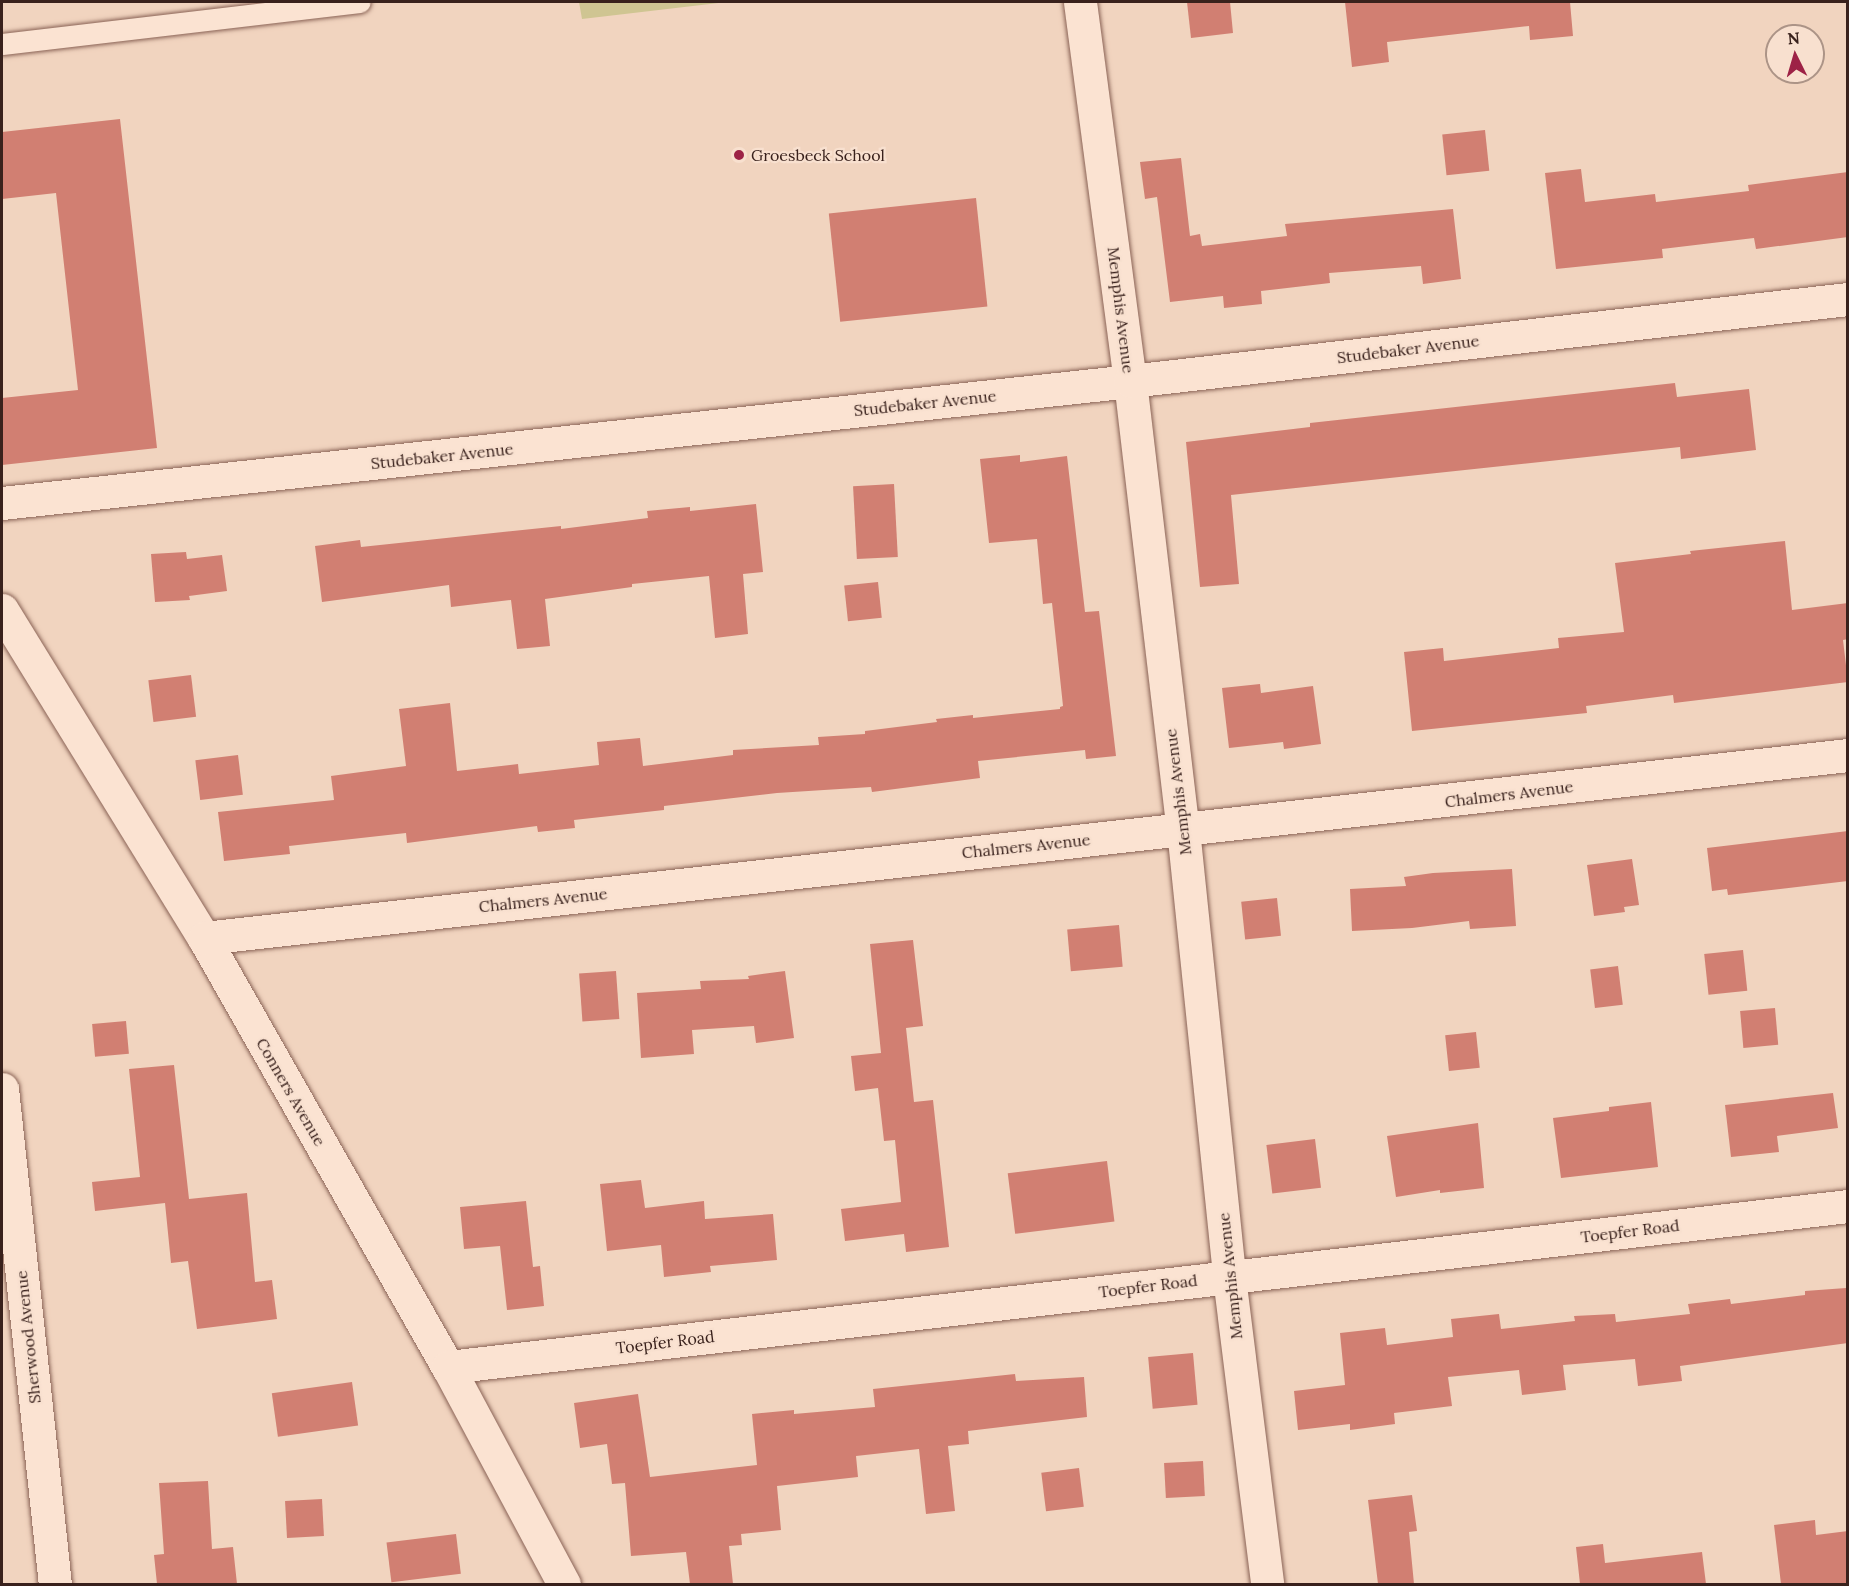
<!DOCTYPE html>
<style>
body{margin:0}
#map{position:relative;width:1849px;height:1586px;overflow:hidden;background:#f1d4bf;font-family:Lora,serif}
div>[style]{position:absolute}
.green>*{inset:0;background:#cfc592}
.building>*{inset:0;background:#d17f72;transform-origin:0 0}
.roads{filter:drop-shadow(0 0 2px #8a6356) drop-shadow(0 0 2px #8a6356)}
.lane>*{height:21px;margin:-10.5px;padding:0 10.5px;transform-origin:10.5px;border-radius:10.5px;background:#fbe3d2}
.street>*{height:33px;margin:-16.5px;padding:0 16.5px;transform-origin:16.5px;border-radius:16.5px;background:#fbe3d2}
.secondary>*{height:33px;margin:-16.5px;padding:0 16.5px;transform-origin:16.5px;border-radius:16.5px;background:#fbe3d2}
.dots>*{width:16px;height:16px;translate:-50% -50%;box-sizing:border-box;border:3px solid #f8e0cf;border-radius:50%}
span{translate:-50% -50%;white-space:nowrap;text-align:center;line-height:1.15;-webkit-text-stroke:4.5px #f8e0cf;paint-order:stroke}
.poi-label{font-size:16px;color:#39211c}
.left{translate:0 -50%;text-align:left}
.street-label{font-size:16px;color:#39211c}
.frame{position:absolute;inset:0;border:3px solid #39211c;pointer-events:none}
.north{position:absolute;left:1765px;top:24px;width:60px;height:60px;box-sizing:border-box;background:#f8e0cf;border:2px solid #ac9487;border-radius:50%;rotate:355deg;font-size:16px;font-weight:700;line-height:24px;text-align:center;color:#39211c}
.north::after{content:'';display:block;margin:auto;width:21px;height:27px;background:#9d2246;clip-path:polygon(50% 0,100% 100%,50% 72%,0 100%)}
</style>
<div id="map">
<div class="green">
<div style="clip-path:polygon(579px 2px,727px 2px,582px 19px)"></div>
</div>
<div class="building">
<div style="clip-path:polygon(1187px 2px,1230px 2px,1233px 33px,1191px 38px)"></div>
<div style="clip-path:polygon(1345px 2px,1570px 2px,1573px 36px,1530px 40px,1529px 26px,1387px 42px,1389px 62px,1352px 67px)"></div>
<div style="clip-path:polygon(120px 119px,157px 448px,2px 465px,2px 398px,78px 390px,56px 193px,2px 199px,2px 132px)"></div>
<div style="left:1485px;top:130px;width:41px;height:43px;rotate:84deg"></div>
<div style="clip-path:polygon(1181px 158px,1190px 236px,1200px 234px,1202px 246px,1287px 236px,1285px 224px,1453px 209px,1461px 279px,1423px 284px,1421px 266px,1329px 273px,1330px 283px,1261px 291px,1262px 304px,1224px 308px,1223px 296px,1170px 302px,1157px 197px,1145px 199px,1140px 162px)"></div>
<div style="clip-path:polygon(1581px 169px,1585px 202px,1655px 194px,1656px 202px,1749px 191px,1748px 185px,1848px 172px,1848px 237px,1756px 249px,1754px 238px,1662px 249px,1663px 258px,1556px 269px,1545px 173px)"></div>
<div style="left:976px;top:198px;width:109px;height:148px;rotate:84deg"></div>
<div style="clip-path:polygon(1675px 383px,1677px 397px,1749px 389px,1756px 450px,1681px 459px,1680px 447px,1231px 495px,1239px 584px,1200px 587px,1186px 442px,1310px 427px,1310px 423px)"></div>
<div style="clip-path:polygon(1020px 455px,1020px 462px,1067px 456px,1085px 612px,1099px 611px,1116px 756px,1086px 759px,1085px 750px,978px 761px,980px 778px,872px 792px,871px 787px,777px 793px,664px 806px,664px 810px,574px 820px,575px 828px,538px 832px,537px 826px,407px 843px,406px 833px,289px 846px,290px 854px,224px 861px,218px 812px,334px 800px,331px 776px,406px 766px,399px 709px,450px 703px,457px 771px,518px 764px,519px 774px,599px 765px,597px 742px,640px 738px,643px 766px,733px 755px,733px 750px,819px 745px,818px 737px,865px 734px,865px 731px,937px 722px,936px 719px,973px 715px,973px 718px,1060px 709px,1060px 707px,1063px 706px,1052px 603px,1043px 604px,1037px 539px,989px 543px,980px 459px)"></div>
<div style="left:894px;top:484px;width:73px;height:41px;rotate:87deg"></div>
<div style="clip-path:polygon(756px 504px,763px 572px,743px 574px,748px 634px,715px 638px,709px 576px,632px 584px,632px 587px,545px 599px,550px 646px,517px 649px,511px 600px,451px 607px,449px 585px,322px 602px,315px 546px,360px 540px,361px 547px,561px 526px,561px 529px,648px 518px,647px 511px,690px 507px,690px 511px)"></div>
<div style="clip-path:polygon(1785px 541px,1792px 610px,1848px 603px,1848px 639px,1843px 640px,1848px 682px,1674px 703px,1673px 695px,1586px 706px,1587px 713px,1412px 731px,1404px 652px,1443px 648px,1444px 661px,1559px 648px,1558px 638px,1624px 632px,1615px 563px,1691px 554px,1690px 551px)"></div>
<div style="clip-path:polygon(186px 552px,187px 559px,222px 555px,227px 591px,189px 596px,190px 600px,155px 602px,151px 554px)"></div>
<div style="left:878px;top:582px;width:36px;height:34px;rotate:84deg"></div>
<div style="left:191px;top:675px;width:42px;height:43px;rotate:83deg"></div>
<div style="clip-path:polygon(1260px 684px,1261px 693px,1313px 686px,1321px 744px,1284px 749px,1283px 742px,1229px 748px,1222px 688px)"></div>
<div style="left:238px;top:755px;width:40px;height:43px;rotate:83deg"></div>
<div style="clip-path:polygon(1848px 831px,1848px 881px,1728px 895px,1727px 889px,1712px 891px,1707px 848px)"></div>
<div style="clip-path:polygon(1632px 859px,1639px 905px,1624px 907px,1625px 912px,1594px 916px,1587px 865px)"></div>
<div style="clip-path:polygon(1512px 869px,1516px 926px,1470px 929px,1469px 921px,1412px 928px,1352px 931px,1350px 889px,1406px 886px,1404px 877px,1433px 873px)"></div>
<div style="left:1277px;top:898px;width:38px;height:36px;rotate:84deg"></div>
<div style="left:1119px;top:925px;width:42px;height:52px;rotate:85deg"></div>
<div style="clip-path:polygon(913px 940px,923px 1026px,906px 1028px,914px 1102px,933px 1100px,949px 1247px,906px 1252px,904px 1234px,845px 1241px,841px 1209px,901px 1202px,895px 1140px,884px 1141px,878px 1088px,855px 1091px,851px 1056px,881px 1053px,870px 944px)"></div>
<div style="left:1743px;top:950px;width:41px;height:39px;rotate:84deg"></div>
<div style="left:1618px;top:966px;width:39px;height:28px;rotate:83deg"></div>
<div style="left:616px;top:971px;width:48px;height:37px;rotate:86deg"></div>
<div style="clip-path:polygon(785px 971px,794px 1038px,756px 1043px,754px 1026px,692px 1030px,694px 1054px,641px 1058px,637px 993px,701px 989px,700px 981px,749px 979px,748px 976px)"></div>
<div style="left:1775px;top:1008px;width:37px;height:35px;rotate:85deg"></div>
<div style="left:126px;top:1021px;width:33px;height:34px;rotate:85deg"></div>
<div style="left:1476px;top:1032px;width:36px;height:31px;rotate:84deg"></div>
<div style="clip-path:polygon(174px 1065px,189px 1199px,247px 1193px,255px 1282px,272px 1280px,277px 1319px,197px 1329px,188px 1261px,171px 1263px,165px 1203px,95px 1211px,92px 1182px,140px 1177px,129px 1069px)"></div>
<div style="clip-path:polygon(1833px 1093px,1838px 1128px,1777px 1136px,1779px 1152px,1731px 1157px,1725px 1105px)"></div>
<div style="clip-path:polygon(1651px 1102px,1658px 1167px,1561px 1178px,1553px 1118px,1609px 1111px,1609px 1107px)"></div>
<div style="clip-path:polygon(1478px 1123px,1484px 1188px,1440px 1193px,1440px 1190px,1396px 1197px,1387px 1136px)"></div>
<div style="left:1315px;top:1139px;width:49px;height:49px;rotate:83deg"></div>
<div style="left:1107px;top:1161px;width:61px;height:100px;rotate:83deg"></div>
<div style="clip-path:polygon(641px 1180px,645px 1208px,704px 1201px,705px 1219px,773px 1214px,777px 1260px,710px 1266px,711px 1272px,664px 1277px,661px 1245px,607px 1251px,600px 1184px)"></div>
<div style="clip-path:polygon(526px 1201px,533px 1267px,540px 1266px,544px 1306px,507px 1310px,500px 1246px,464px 1249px,460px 1207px)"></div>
<div style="clip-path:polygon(1846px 1288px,1848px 1343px,1680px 1366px,1682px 1381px,1638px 1386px,1635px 1359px,1563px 1365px,1566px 1390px,1522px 1395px,1519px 1370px,1448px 1377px,1452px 1406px,1394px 1413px,1395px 1424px,1350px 1430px,1350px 1424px,1298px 1430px,1294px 1391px,1345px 1385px,1340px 1333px,1385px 1328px,1387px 1345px,1453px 1337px,1451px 1319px,1499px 1314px,1501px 1329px,1575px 1321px,1574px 1316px,1615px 1314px,1616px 1322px,1690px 1314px,1688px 1304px,1730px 1299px,1731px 1304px,1805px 1295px,1805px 1291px)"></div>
<div style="left:1193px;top:1353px;width:52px;height:45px;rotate:85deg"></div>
<div style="clip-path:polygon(1015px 1374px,1016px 1381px,1084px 1377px,1087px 1417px,968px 1431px,969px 1444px,948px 1446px,955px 1511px,926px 1514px,919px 1449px,856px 1456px,858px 1477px,777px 1486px,781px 1530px,741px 1534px,742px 1545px,729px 1546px,733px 1584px,690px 1584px,686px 1552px,631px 1556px,625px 1483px,612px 1484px,607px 1444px,580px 1448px,574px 1403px,638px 1394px,650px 1477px,757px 1465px,752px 1414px,794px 1410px,794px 1414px,875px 1407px,873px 1389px)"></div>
<div style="left:352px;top:1382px;width:44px;height:81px;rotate:82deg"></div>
<div style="left:1203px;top:1461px;width:35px;height:39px;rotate:87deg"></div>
<div style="left:1079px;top:1468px;width:39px;height:38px;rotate:83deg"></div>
<div style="clip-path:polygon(208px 1481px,212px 1549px,233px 1547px,237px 1584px,157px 1584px,154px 1555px,164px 1554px,159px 1483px)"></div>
<div style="clip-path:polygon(1412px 1495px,1417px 1531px,1409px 1532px,1414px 1584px,1378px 1584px,1368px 1500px)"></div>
<div style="left:322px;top:1499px;width:37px;height:37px;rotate:87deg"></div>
<div style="clip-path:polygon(1815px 1520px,1816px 1535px,1848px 1531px,1848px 1584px,1781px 1584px,1774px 1525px)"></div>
<div style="left:456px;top:1534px;width:40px;height:70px;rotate:83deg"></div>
<div style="clip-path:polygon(1603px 1544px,1605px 1563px,1702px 1552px,1706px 1584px,1580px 1584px,1576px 1547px)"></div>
</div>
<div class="roads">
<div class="lane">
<div style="left:2px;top:44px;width:360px;rotate:-6.7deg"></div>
</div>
<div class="street">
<div style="left:1080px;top:2px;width:382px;rotate:82.5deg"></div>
<div style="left:1130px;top:381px;width:451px;rotate:83.3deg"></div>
<div style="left:1183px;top:829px;width:450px;rotate:84.1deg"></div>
<div style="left:1229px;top:1277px;width:309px;rotate:82.9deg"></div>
<div style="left:2px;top:503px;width:1135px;rotate:-6.17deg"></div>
<div style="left:1130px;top:381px;width:723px;rotate:-6.52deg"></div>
<div style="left:2px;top:610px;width:385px;rotate:58.4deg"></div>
<div style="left:204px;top:938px;width:494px;rotate:60.4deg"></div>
<div style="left:448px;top:1367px;width:246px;rotate:61.9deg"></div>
<div style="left:204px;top:938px;width:1654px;rotate:-6.35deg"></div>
<div style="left:448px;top:1367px;width:1409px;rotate:-6.56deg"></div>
</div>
<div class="secondary">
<div style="left:2px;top:1089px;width:498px;rotate:83.9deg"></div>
</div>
</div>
<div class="dots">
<div style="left:739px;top:155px;background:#9d2246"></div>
</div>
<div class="poi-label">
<span class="left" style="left:751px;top:155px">Groesbeck School</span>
</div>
<div class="street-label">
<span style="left:1121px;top:310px;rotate:83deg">Memphis Avenue</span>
<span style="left:1408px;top:349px;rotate:-7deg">Studebaker Avenue</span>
<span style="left:925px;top:403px;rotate:-6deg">Studebaker Avenue</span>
<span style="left:442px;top:456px;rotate:-6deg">Studebaker Avenue</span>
<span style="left:1178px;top:792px;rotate:-97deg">Memphis Avenue</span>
<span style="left:1509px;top:794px;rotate:-7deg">Chalmers Avenue</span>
<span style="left:1026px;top:846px;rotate:-6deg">Chalmers Avenue</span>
<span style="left:543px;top:900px;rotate:-6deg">Chalmers Avenue</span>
<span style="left:291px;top:1092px;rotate:60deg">Conners Avenue</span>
<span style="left:1630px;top:1231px;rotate:-7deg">Toepfer Road</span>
<span style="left:1230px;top:1276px;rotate:-96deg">Memphis Avenue</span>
<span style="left:1148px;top:1286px;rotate:-7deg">Toepfer Road</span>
<span style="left:28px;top:1337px;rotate:-96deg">Sherwood Avenue</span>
<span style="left:665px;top:1342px;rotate:-7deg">Toepfer Road</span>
</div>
<div class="frame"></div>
<div class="north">N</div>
</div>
